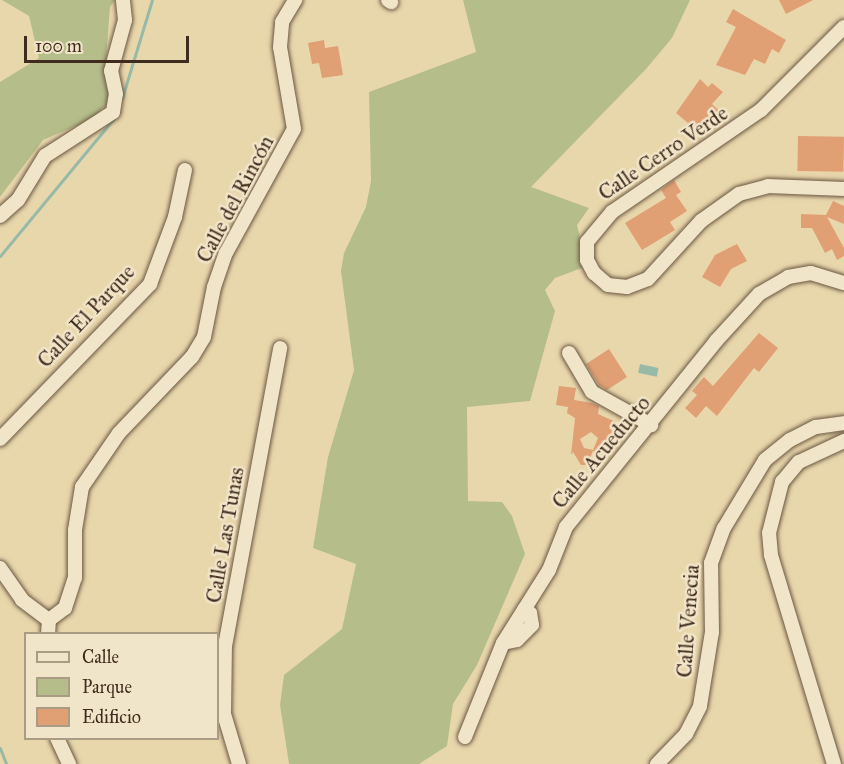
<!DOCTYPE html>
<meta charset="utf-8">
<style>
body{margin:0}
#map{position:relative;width:844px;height:764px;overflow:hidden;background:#e9d7ac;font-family:"IM FELL Great Primer",serif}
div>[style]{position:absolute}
.green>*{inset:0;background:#b5be8a}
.water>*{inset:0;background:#97baa8;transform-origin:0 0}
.stream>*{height:3px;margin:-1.5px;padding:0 1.5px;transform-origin:1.5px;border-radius:1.5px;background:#97baa8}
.building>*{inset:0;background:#e19f74;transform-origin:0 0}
.roads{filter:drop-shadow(0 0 2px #6a5742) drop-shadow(0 0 2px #6a5742)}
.minor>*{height:14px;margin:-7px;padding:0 7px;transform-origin:7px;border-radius:7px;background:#f1e5c9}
span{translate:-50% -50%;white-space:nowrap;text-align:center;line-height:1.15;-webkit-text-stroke:5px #f1e5c9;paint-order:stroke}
.street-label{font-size:21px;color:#402c1e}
.legend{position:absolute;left:24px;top:632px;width:195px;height:108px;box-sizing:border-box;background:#f1e5c9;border:2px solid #aa9b85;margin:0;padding:8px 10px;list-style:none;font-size:18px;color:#402c1e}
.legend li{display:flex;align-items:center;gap:12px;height:30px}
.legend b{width:30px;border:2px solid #aa9b85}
.scale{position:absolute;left:24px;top:36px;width:165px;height:27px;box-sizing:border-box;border:3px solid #402c1e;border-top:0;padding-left:8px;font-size:18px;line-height:21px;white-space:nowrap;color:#402c1e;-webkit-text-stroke:4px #f1e5c9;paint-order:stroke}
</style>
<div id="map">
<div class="green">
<div style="clip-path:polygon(2px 0,115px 0,110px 7px,105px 72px,110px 100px,92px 119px,43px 140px,0 197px,0 82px,39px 58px,29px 16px)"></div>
<div style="clip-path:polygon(463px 0,690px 0,672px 38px,646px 69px,531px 187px,589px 208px,577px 225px,587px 266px,555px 278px,545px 290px,555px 311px,530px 401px,467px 407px,468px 501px,502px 502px,512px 516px,525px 554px,477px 665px,453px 704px,447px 746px,419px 764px,289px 764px,280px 705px,284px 675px,342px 629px,356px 564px,313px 548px,328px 457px,354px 370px,341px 271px,344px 253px,366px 207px,371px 181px,369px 92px,476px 52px)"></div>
</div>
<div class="water">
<div style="left:640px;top:364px;width:19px;height:9px;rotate:12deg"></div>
</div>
<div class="stream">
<div style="left:122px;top:98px;width:102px;rotate:-73deg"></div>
<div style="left:0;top:256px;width:182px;rotate:-50.4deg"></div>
<div style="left:0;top:748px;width:17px;rotate:69deg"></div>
</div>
<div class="building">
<div style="clip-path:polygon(779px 0,813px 0,786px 14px)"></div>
<div style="clip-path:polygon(733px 9px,786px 40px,779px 53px,772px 49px,765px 64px,754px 59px,745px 75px,716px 65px,736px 27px,726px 22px)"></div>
<div style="clip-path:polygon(324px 40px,325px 48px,338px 46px,343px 75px,322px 78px,319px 63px,312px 64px,308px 43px)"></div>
<div style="clip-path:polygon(700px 79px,708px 87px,712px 83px,723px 92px,712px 104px,723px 114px,712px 126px,706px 121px,691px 138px,682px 130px,688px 123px,676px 113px)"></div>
<div style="left:798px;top:136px;width:46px;height:35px;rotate:1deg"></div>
<div style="clip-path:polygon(674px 180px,681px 192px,676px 195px,687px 211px,670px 222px,675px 230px,642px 250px,625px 223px,666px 198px,661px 190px)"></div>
<div style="clip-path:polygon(833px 201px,844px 206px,844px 224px,827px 217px,844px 248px,844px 256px,837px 260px,832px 249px,825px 253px,812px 228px,801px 228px,801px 214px,826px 215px)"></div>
<div style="clip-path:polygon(737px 244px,747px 261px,731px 269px,720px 287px,702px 277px,715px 255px)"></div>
<div style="clip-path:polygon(759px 333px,778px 348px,759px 372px,754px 368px,717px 416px,706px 406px,696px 418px,685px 408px,697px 395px,692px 391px,704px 377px,713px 386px)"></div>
<div style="clip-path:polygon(609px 349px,627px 377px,607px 390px,599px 385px,586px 364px)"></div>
<div style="clip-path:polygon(evenodd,559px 386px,576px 388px,574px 400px,592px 403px,599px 406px,598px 414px,616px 422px,606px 457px,593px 451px,587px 465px,581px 465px,573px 452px,571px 455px,575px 418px,567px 413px,568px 407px,556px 405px,559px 386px,591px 432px,598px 438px,593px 450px,584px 448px,580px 439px,591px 432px)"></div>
</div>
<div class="roads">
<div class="minor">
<div style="left:388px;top:0;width:4px;rotate:34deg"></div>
<div style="left:844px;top:27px;width:117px;rotate:135deg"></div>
<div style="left:761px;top:110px;width:181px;rotate:145.6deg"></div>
<div style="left:612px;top:212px;width:39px;rotate:130deg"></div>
<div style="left:587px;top:242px;width:18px;rotate:90deg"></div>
<div style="left:587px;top:260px;width:15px;rotate:62deg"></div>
<div style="left:594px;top:273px;width:18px;rotate:41deg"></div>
<div style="left:608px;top:285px;width:19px;rotate:6deg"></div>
<div style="left:627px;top:287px;width:22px;rotate:-21deg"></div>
<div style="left:648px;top:279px;width:79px;rotate:-47.6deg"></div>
<div style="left:701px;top:221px;width:47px;rotate:-35.4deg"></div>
<div style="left:739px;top:194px;width:30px;rotate:-15deg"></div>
<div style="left:768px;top:186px;width:76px;rotate:2.3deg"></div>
<div style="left:0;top:216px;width:24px;rotate:-42deg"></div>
<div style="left:18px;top:200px;width:52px;rotate:-58.5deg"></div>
<div style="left:45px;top:156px;width:81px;rotate:-32.9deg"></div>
<div style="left:113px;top:112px;width:18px;rotate:-81deg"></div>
<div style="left:116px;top:94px;width:24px;rotate:-102deg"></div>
<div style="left:111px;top:71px;width:53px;rotate:-74.6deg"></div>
<div style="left:125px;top:20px;width:20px;rotate:-96deg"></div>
<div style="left:569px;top:353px;width:45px;rotate:59.5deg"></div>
<div style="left:592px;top:392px;width:68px;rotate:29.2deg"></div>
<div style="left:0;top:439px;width:216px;rotate:-45.9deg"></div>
<div style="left:150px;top:284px;width:72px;rotate:-69.5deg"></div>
<div style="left:175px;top:217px;width:48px;rotate:-78deg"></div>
<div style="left:0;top:568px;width:39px;rotate:55deg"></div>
<div style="left:22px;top:600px;width:34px;rotate:37deg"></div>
<div style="left:49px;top:620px;width:14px;rotate:94deg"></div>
<div style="left:49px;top:620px;width:20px;rotate:-37deg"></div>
<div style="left:65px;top:608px;width:32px;rotate:-72deg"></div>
<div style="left:75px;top:578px;width:48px;rotate:-90deg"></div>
<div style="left:75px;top:530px;width:44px;rotate:-80.8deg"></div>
<div style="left:82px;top:487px;width:65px;rotate:-55.6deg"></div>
<div style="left:119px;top:433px;width:105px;rotate:-46.2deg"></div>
<div style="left:192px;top:357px;width:23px;rotate:-59deg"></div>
<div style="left:204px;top:337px;width:51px;rotate:-78.7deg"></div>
<div style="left:214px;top:287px;width:36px;rotate:-71deg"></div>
<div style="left:226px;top:253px;width:141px;rotate:-61.3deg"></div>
<div style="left:294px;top:129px;width:83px;rotate:-99.7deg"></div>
<div style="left:280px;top:47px;width:25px;rotate:-85deg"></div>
<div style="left:282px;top:22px;width:26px;rotate:-59deg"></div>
<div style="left:503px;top:643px;width:14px;rotate:-12deg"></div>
<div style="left:517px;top:640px;width:21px;rotate:-45deg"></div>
<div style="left:532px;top:625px;width:12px;rotate:-99deg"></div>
<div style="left:530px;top:613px;width:7px;rotate:-153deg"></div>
<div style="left:465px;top:737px;width:101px;rotate:-68deg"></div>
<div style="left:503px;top:643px;width:86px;rotate:-57.8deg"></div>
<div style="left:549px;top:570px;width:46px;rotate:-68.4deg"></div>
<div style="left:566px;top:527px;width:239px;rotate:-51.1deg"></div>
<div style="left:716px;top:341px;width:64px;rotate:-47.5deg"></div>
<div style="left:759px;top:294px;width:34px;rotate:-30deg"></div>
<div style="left:788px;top:277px;width:23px;rotate:-10deg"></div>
<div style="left:811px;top:273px;width:34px;rotate:17deg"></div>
<div style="left:57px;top:738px;width:29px;rotate:65deg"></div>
<div style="left:239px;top:764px;width:52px;rotate:-106.7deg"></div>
<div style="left:224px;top:714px;width:68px;rotate:-89.2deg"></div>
<div style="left:225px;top:646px;width:303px;rotate:-79.5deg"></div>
<div style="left:657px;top:764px;width:42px;rotate:-46deg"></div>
<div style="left:686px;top:734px;width:31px;rotate:-63deg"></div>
<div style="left:700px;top:706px;width:75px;rotate:-80.8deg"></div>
<div style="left:712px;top:632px;width:69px;rotate:-90.8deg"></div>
<div style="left:711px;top:563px;width:37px;rotate:-70deg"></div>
<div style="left:724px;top:528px;width:79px;rotate:-58.9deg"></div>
<div style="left:765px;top:460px;width:32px;rotate:-39deg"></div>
<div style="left:790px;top:440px;width:29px;rotate:-27deg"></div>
<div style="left:816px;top:427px;width:28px;rotate:-8deg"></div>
<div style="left:834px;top:764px;width:218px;rotate:-106.8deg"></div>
<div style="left:771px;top:555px;width:22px;rotate:-95deg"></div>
<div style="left:769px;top:533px;width:53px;rotate:-75.7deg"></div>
<div style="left:782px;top:482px;width:26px;rotate:-50deg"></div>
<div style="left:799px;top:462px;width:50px;rotate:-25deg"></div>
</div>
</div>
<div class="street-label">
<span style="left:663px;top:153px;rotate:-34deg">Calle Cerro Verde</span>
<span style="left:235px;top:199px;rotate:-62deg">Calle del Rincón</span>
<span style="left:86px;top:316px;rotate:-47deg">Calle El Parque</span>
<span style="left:601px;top:452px;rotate:-50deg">Calle Acueducto</span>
<span style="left:225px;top:535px;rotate:-80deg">Calle Las Tunas</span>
<span style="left:688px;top:621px;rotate:-86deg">Calle Venecia</span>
</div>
<ul class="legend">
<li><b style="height:8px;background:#f1e5c9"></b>Calle</li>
<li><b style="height:16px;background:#b5be8a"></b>Parque</li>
<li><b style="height:16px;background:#e19f74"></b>Edificio</li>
</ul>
<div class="scale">100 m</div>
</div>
